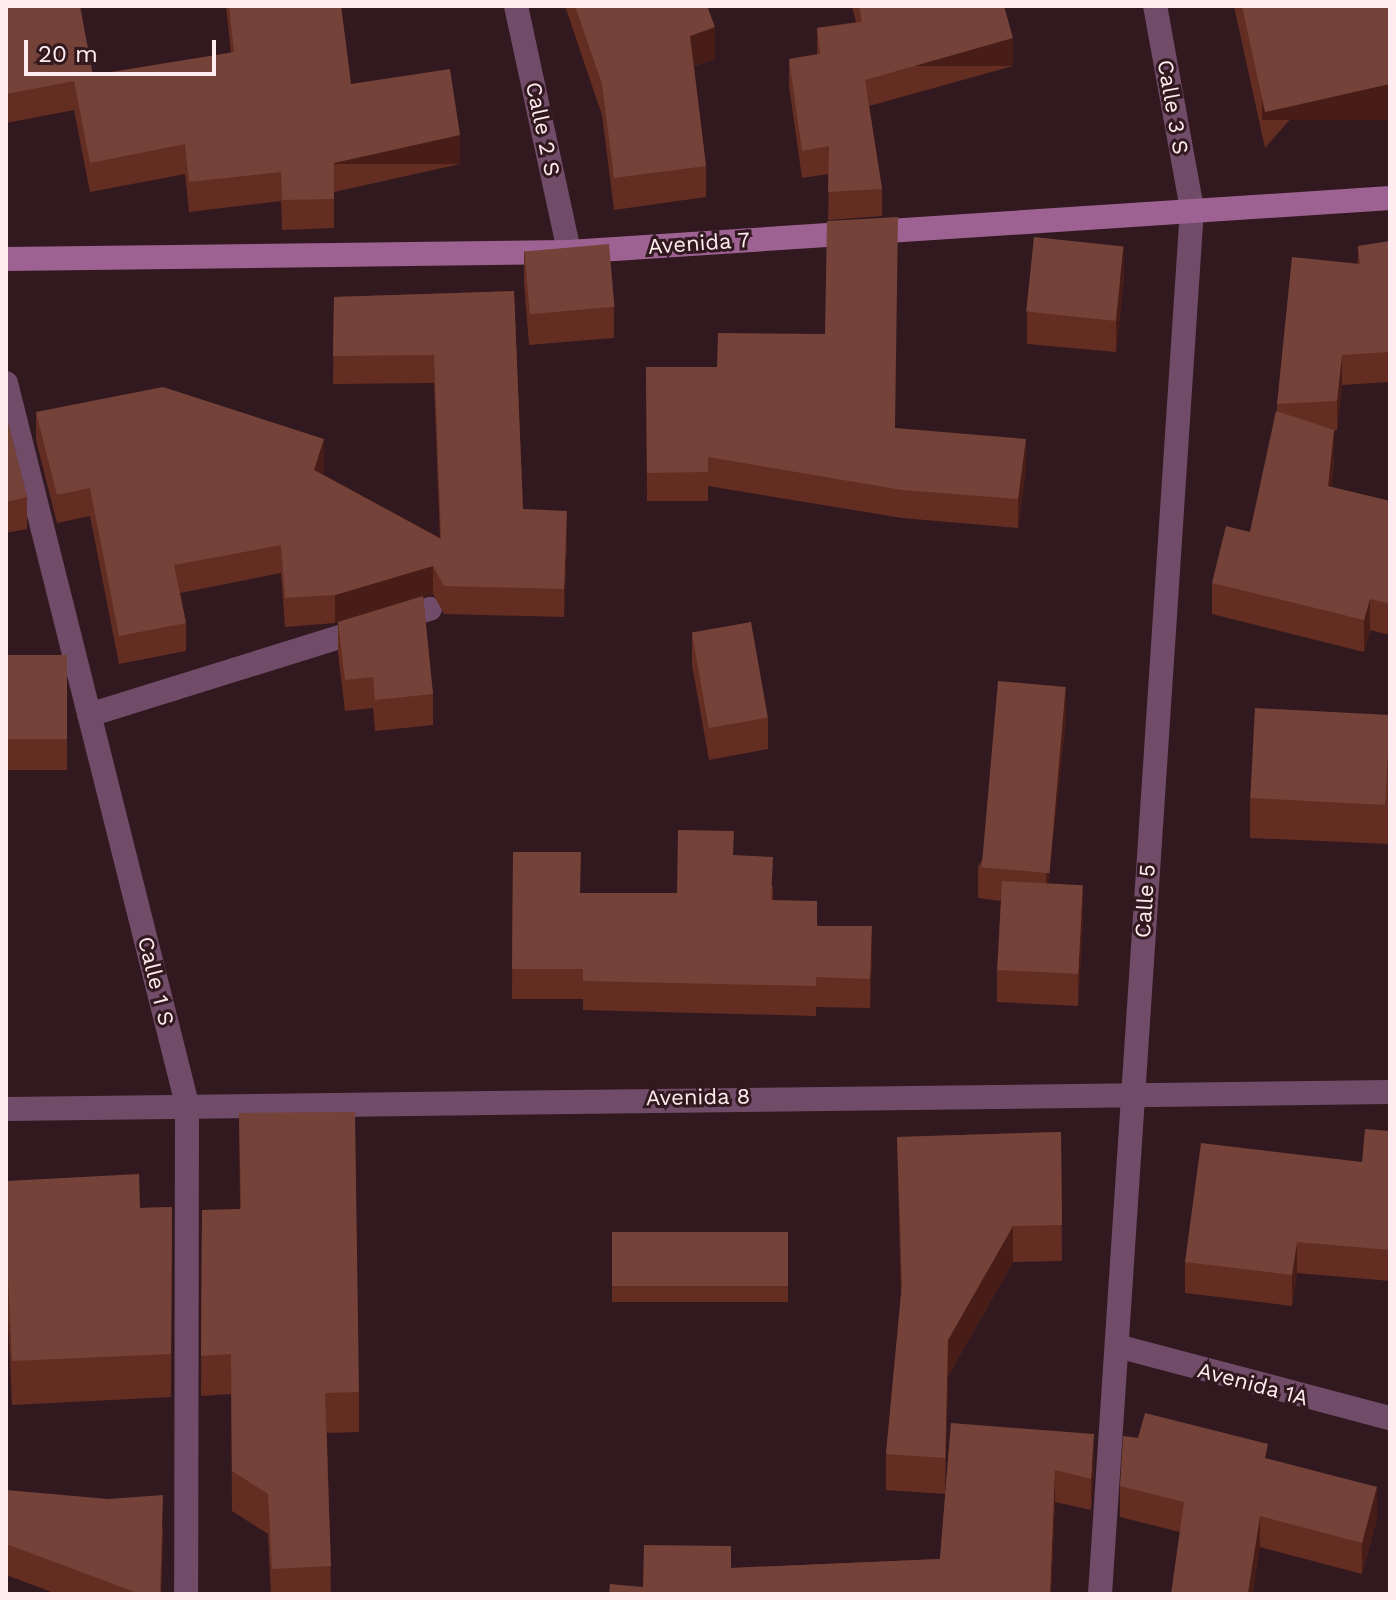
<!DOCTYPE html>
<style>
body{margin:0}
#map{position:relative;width:1396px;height:1600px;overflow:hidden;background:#32191f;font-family:"Work Sans",sans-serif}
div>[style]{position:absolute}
.minor>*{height:24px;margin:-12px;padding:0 12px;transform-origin:12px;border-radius:12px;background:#714c69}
.secondary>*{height:24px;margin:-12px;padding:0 12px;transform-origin:12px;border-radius:12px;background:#9d6292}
.wall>*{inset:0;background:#642d22;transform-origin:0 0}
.shaded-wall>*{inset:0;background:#491d17;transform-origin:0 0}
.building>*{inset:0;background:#744238;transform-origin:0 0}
span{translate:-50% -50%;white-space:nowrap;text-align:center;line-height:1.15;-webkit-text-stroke:6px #32191f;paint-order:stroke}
.street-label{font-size:22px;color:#ffecf0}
.frame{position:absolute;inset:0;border:8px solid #ffecf0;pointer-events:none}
.scale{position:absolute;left:24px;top:40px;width:192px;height:36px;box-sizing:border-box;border:4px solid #ffecf0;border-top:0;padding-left:10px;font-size:24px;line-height:28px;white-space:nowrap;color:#ffecf0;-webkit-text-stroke:6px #32191f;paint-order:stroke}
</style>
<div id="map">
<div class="minor">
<div style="left:516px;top:6px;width:252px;rotate:77.8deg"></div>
<div style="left:6px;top:383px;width:743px;rotate:75.91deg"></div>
<div style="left:187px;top:1104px;width:490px;rotate:90.1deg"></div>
<div style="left:89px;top:715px;width:357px;rotate:-17.3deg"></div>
<div style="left:6px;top:1109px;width:1384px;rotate:-0.7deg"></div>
<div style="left:1117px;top:1346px;width:282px;rotate:14.8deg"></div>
<div style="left:1100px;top:1594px;width:1388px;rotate:-86.2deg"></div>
<div style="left:1192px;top:209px;width:206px;rotate:-100.3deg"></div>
</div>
<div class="secondary">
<div style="left:6px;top:259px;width:563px;rotate:-0.71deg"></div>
<div style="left:569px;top:252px;width:823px;rotate:-3.76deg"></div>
</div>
<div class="wall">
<div style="clip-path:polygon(6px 6px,93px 75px,231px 53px,226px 6px,341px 6px,351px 84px,460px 164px,334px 192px,334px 228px,282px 230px,281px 201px,189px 212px,185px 174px,90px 192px,74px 110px,6px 123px)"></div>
<div style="clip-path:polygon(565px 6px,707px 6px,715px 59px,694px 66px,706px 166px,706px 197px,614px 210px,602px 115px)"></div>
<div style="clip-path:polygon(852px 6px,1004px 6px,1013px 66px,869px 106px,882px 189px,882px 216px,828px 220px,829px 174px,802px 178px,789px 86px,789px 59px,817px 54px,817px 28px,856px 22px)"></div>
<div style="clip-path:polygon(1234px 6px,1390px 6px,1265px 148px)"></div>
<div style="clip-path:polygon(1390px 241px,1390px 382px,1342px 385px,1337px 430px,1334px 431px,1334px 462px,1331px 487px,1390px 501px,1390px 635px,1370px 630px,1364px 652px,1212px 614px,1212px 583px,1250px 532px,1277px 411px,1277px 404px,1358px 263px,1358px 246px)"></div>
<div style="clip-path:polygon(524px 251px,614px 307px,614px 338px,529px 345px,524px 282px)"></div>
<div style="clip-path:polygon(1124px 277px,1116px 352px,1027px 344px,1027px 312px)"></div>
<div style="clip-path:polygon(514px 291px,523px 509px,567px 539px,564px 617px,444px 614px,433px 594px,423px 597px,433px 694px,433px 725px,375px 731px,373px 708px,345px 711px,338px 653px,338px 622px,342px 621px,335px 623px,285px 627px,281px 573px,180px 593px,186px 623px,186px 651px,119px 664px,90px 516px,57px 523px,36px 440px,36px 412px,324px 467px,322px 474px,440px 538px,434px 383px,333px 384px,334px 297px)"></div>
<div style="clip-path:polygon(646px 367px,895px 428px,1026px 468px,1018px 528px,902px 518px,708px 486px,708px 501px,647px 501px)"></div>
<div style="clip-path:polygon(6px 415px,27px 497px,27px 529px,6px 533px)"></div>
<div style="clip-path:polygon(692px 634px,768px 718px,768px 749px,709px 760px,692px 665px)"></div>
<div style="left:6px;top:655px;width:61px;height:115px"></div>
<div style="clip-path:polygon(1390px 714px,1390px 844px,1250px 838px,1250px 798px)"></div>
<div style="clip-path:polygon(1066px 718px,1048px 883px,1083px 917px,1078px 1006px,997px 1002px,997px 970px,1001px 901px,978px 898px,978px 867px)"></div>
<div style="clip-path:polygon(513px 852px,581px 893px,677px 893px,734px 855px,773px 887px,773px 900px,872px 956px,870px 1008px,816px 1007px,816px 1016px,583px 1010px,583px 999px,512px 999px)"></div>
<div style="clip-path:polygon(239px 1113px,359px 1392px,359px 1432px,327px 1433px,331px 1594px,271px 1594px,268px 1534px,232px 1511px,231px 1394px,201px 1396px,202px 1210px,240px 1209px)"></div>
<div style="clip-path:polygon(1390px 1131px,1390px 1281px,1297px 1273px,1292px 1306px,1185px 1293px,1185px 1262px,1362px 1162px)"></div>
<div style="clip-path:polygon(1061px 1132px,1062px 1261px,1013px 1262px,948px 1376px,945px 1494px,886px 1490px,886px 1454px,901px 1294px,897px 1137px)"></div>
<div style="clip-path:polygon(6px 1181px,140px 1208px,172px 1207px,171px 1397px,12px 1405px,6px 1277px)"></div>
<div style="left:788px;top:1232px;width:70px;height:176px;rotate:90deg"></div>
<div style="clip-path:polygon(951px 1423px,1094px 1465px,1091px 1510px,1055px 1502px,1051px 1594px,643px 1587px,731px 1568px,940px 1559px)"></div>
<div style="clip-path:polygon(1268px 1459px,1377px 1518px,1362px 1574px,1260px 1547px,1180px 1532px,1120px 1517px,1120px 1486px)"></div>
<div style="clip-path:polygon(6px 1490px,163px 1527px,161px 1594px,57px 1594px,6px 1575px)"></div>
</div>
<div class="shaded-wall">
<div style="clip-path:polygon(715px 27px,715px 59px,690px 67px,690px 36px)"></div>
<div style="left:1013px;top:38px;width:28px;height:154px;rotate:90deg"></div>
<div style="left:1390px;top:84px;width:36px;height:128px;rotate:90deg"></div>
<div style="left:460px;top:135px;width:29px;height:129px;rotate:90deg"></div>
<div style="clip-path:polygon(1124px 246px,1124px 277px,1116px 352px,1116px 321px)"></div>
<div style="clip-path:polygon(1342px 355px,1342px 385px,1337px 430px,1337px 401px)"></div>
<div style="clip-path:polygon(1334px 430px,1334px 462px,1328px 517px,1328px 486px)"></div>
<div style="clip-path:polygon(324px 439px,324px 467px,314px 498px,314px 470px)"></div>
<div style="clip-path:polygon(1026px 439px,1026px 468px,1018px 528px,1018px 499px)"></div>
<div style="clip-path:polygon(567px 511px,567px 539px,564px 617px,564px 589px)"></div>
<div style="clip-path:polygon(433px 566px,433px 594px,335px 623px,335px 595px)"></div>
<div style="clip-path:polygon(1370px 599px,1370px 630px,1364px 652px,1364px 620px)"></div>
<div style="clip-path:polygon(1066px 687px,1066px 718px,1046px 906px,1046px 874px)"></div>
<div style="clip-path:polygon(1083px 885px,1083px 917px,1078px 1006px,1078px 974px)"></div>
<div style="clip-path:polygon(872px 926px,872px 956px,870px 1008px,870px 979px)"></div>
<div style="clip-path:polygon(1013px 1226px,1013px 1262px,948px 1376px,945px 1494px,948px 1340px)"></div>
<div style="clip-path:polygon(1297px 1242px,1297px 1273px,1292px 1306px,1292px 1275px)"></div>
<div style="clip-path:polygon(1094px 1434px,1094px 1465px,1091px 1510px,1091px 1479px)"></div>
<div style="clip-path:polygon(1055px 1470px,1055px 1502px,1051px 1594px,1050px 1594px)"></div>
<div style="clip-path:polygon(1377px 1487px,1377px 1518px,1362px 1574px,1362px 1543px)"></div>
<div style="clip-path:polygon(1260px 1516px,1260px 1547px,1253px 1594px,1248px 1594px)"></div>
</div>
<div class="building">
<div style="clip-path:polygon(6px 6px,80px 6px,93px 75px,234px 52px,229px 6px,341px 6px,351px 84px,450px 69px,460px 135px,334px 163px,334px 199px,282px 200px,281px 172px,189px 182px,185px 144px,90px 163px,74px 81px,6px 94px)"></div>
<div style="clip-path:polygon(575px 6px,707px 6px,715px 27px,690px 36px,706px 166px,614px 178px,602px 84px)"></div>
<div style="clip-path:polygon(859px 6px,1004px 6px,1013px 38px,865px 80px,882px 189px,828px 192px,829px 146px,802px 151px,789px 59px,820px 54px,817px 28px,862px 22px)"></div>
<div style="clip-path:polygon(1242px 6px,1390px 6px,1390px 84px,1265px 112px)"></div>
<div style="clip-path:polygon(898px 217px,895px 428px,1026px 439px,1018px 499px,902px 490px,708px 457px,708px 472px,647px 473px,646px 367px,717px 367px,718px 333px,825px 334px,827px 221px)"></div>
<div style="left:1034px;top:237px;width:90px;height:75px;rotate:6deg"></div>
<div style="clip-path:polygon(1390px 241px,1390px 352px,1342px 355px,1337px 401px,1277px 404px,1292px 257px,1360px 264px,1358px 246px)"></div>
<div style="left:609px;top:244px;width:63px;height:85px;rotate:85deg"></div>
<div style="clip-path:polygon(514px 291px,523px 509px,567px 511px,564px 589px,444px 586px,433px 566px,335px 595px,285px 598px,281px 545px,174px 565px,186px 623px,119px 636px,90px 488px,57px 495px,36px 412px,163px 387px,324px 439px,314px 470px,441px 539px,434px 355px,333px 356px,334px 297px)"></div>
<div style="clip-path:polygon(1276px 411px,1334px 430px,1328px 486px,1390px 501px,1390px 604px,1370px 599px,1364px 620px,1212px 583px,1226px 526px,1250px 532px)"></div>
<div style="clip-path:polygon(6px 415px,27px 497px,6px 502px)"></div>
<div style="clip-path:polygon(423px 596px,433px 694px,375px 700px,373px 677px,345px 680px,338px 622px)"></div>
<div style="left:751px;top:622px;width:97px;height:60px;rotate:80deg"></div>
<div style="left:6px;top:655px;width:61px;height:84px"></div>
<div style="left:998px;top:681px;width:68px;height:187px;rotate:5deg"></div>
<div style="left:1255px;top:708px;width:135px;height:90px;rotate:3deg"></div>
<div style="clip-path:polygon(678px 830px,734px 831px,733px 855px,773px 857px,771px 900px,817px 901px,817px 926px,872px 926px,870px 979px,816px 977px,816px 986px,583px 981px,583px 969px,512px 969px,513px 852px,581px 852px,580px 893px,677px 893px)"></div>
<div style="left:1002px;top:881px;width:81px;height:89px;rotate:3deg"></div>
<div style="clip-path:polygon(355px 1112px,359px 1392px,325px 1393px,331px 1566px,272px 1569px,268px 1494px,232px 1471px,231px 1354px,201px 1356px,202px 1210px,241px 1209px,239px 1113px)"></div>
<div style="clip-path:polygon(1365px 1129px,1390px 1131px,1390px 1250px,1297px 1242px,1292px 1275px,1185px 1262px,1201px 1143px,1362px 1162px)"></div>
<div style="clip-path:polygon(1061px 1132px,1062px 1225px,1013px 1226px,948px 1340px,945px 1458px,886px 1454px,902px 1284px,897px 1137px)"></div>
<div style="clip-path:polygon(139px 1174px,140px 1208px,172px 1207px,171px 1354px,12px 1361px,6px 1233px,6px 1181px)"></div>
<div style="left:788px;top:1232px;width:54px;height:176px;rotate:90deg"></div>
<div style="clip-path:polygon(1145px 1413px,1268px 1444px,1265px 1458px,1377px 1487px,1362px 1543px,1260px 1516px,1248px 1594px,1171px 1594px,1184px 1502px,1120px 1486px,1123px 1436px,1138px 1438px)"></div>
<div style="clip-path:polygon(951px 1423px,1094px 1434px,1091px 1479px,1055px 1470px,1050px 1594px,609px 1594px,610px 1584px,643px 1587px,644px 1545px,731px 1546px,731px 1568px,940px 1559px)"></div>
<div style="clip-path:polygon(6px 1490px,108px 1499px,163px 1495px,160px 1594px,140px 1594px,6px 1544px)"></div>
</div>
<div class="street-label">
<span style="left:1173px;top:107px;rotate:80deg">Calle 3 S</span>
<span style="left:543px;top:129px;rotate:78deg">Calle 2 S</span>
<span style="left:699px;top:243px;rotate:-4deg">Avenida 7</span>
<span style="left:1145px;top:901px;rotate:-86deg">Calle 5</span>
<span style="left:156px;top:981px;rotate:76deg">Calle 1 S</span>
<span style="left:698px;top:1097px;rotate:-1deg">Avenida 8</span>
<span style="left:1253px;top:1384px;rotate:15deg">Avenida 1A</span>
</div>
<div class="frame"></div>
<div class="scale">20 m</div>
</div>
